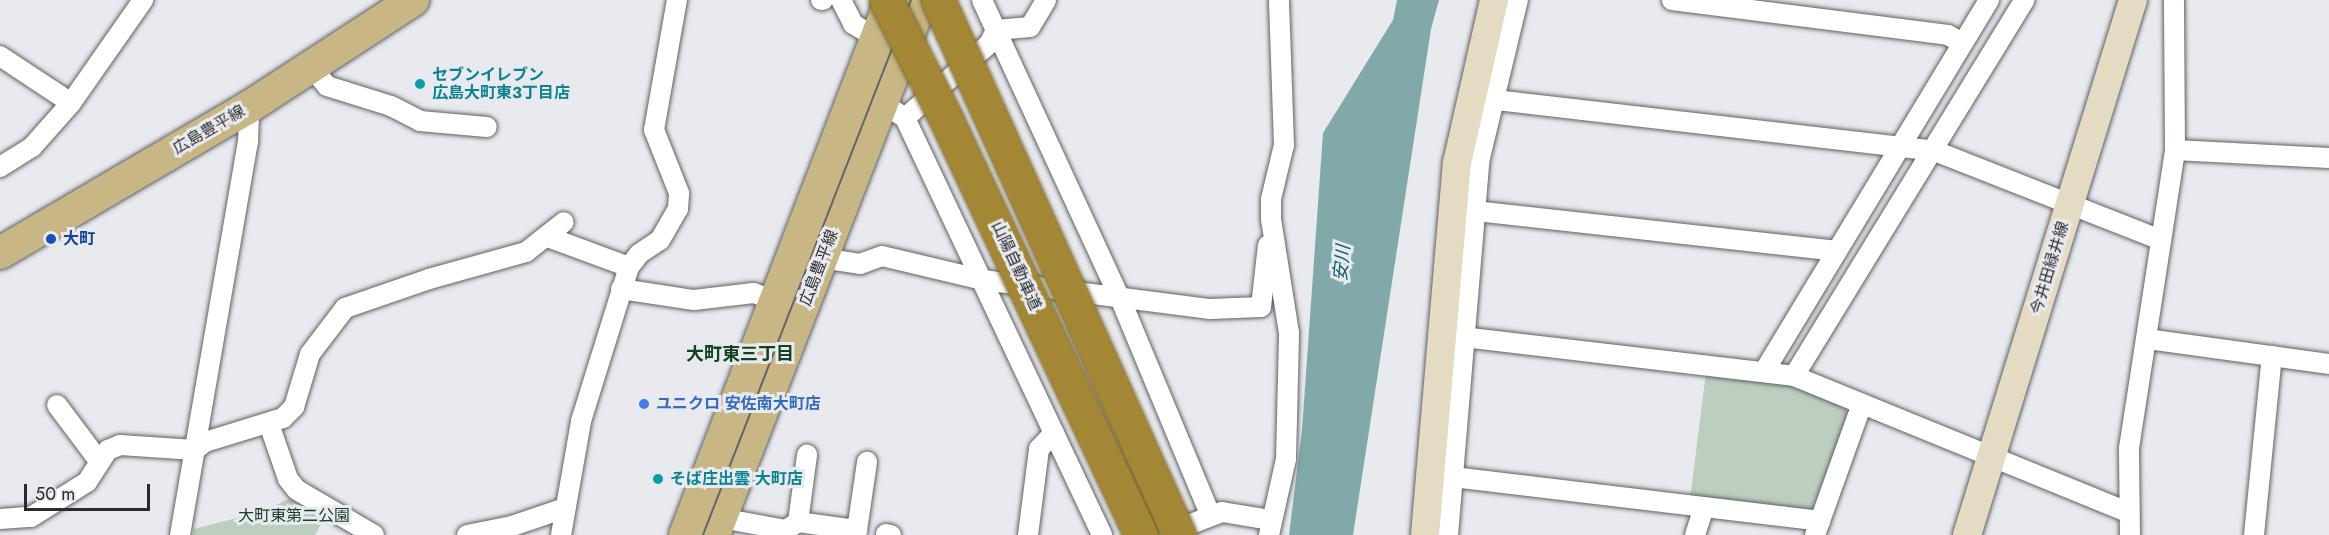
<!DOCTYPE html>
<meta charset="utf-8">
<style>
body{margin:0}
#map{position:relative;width:2329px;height:535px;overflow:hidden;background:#e8eaef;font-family:Jost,"Noto Sans JP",sans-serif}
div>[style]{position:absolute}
.green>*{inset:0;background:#bccfbe}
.water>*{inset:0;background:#81a9a9}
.roads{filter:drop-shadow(0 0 2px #5f6165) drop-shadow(0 0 2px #5f6165)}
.street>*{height:20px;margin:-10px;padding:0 10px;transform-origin:10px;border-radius:10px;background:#fff}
.secondary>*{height:28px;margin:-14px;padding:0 14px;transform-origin:14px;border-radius:14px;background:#e4dbc2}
.primary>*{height:32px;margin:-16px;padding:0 16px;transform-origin:16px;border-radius:16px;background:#c8b785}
.tram>*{height:1.5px;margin:-0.75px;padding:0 0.75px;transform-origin:0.75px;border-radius:0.75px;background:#646568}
.bridges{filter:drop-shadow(0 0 2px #796732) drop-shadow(0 0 2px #796732)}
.highway-bridge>*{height:33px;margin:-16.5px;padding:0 16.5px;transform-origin:16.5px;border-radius:16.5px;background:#a48734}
.dots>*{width:16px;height:16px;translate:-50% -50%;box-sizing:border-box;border:3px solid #e8eaef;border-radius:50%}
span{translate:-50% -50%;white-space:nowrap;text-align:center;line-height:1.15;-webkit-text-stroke:6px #e8eaef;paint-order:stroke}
.culture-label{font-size:16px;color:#0d838f;font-weight:700}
.left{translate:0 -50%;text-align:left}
.street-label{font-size:16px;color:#2a2b2d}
.transit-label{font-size:16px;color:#164399;font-weight:700}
.shop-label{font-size:16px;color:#366cbe;font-weight:700}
.park-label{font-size:16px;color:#184222}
.water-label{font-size:18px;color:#0b6163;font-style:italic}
.neighbourhood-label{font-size:18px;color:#12421e;font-weight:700}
.scale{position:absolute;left:24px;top:484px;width:126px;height:27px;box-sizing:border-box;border:3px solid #2a2b2d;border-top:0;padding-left:8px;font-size:18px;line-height:21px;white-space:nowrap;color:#2a2b2d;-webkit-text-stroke:4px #e8eaef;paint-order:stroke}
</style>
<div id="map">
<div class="green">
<div style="clip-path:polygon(1706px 372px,1788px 383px,1845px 407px,1847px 415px,1815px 507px,1804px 513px,1690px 499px)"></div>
<div style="clip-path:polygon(296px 495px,326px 515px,315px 535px,193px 535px,194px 529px,264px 511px)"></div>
</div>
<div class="water">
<div style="clip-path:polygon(1397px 0,1439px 0,1431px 29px,1353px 535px,1289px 535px,1302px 430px,1323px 133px,1393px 20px)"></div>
</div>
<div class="roads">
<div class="street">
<div style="left:821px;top:0;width:2px"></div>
<div style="left:841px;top:0;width:27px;rotate:63deg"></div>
<div style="left:853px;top:24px;width:27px;rotate:31deg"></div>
<div style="left:982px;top:0;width:328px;rotate:65.2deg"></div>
<div style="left:1120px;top:298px;width:234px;rotate:67.4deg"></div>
<div style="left:1672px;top:0;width:278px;rotate:7.2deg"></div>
<div style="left:1948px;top:35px;width:16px;rotate:30deg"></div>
<div style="left:996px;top:30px;width:34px;rotate:-5deg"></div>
<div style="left:1030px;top:27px;width:31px;rotate:-59deg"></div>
<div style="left:0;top:56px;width:85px;rotate:33.5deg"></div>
<div style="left:312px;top:68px;width:23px;rotate:50deg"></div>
<div style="left:327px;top:86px;width:67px;rotate:17.4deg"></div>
<div style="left:391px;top:106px;width:33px;rotate:27deg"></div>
<div style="left:420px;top:121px;width:67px;rotate:5.1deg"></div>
<div style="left:1496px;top:100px;width:442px;rotate:6.6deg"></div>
<div style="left:1935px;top:151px;width:243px;rotate:21.5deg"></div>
<div style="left:882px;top:103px;width:27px;rotate:33deg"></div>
<div style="left:905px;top:118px;width:461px;rotate:64.7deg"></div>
<div style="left:905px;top:118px;width:112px;rotate:-41.4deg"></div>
<div style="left:989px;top:44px;width:16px;rotate:-63deg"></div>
<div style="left:2175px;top:150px;width:154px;rotate:3deg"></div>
<div style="left:0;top:167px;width:38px;rotate:-32deg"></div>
<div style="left:32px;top:147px;width:59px;rotate:-48.4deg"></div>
<div style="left:71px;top:103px;width:126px;rotate:-55deg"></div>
<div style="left:1475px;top:211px;width:364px;rotate:6.3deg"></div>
<div style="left:548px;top:237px;width:86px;rotate:20.3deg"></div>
<div style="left:822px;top:258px;width:38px;rotate:9deg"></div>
<div style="left:860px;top:264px;width:23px;rotate:-20deg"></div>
<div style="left:882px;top:256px;width:104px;rotate:13.4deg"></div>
<div style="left:983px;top:280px;width:229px;rotate:7.3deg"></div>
<div style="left:1210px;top:309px;width:51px;rotate:-2.2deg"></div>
<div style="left:1261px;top:307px;width:62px;rotate:-83.6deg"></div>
<div style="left:621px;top:289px;width:74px;rotate:8.6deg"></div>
<div style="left:694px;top:300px;width:60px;rotate:-6.7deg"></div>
<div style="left:754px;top:293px;width:26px;rotate:21deg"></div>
<div style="left:1463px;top:337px;width:333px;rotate:6.7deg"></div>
<div style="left:1794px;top:376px;width:362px;rotate:22.2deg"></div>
<div style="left:2147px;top:339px;width:184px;rotate:7.8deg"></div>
<div style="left:1765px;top:370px;width:433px;rotate:-58.8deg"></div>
<div style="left:1794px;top:376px;width:441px;rotate:-58.5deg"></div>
<div style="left:57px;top:405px;width:70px;rotate:53.1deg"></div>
<div style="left:269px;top:424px;width:58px;rotate:70.9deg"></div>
<div style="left:288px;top:479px;width:14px;rotate:51deg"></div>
<div style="left:297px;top:490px;width:89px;rotate:30.3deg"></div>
<div style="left:1453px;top:477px;width:370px;rotate:6.8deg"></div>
<div style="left:721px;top:518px;width:66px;rotate:10.5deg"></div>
<div style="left:786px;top:530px;width:14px;rotate:-34deg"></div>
<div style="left:798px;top:522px;width:60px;rotate:7.7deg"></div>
<div style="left:857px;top:530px;width:69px;rotate:-81.6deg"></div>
<div style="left:0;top:519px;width:31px;rotate:-4deg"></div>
<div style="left:31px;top:517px;width:66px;rotate:-32deg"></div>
<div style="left:87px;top:482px;width:38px;rotate:-57deg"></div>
<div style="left:108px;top:450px;width:13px;rotate:-23deg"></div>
<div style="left:120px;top:445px;width:75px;rotate:3.8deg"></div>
<div style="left:195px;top:450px;width:13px;rotate:-39deg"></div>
<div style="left:205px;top:442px;width:82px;rotate:-17.1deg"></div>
<div style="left:283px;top:418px;width:16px;rotate:-45deg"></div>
<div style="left:294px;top:407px;width:55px;rotate:-73.2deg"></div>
<div style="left:310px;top:354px;width:58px;rotate:-52.7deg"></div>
<div style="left:345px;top:308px;width:89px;rotate:-19deg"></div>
<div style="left:429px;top:279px;width:101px;rotate:-15.6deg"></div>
<div style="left:526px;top:252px;width:48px;rotate:-38.3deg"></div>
<div style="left:798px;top:522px;width:68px;rotate:-82.3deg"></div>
<div style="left:1168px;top:533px;width:58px;rotate:-21.3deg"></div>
<div style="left:1222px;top:512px;width:50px;rotate:9.3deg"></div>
<div style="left:886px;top:534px;width:5px;rotate:11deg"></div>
<div style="left:180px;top:535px;width:398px;rotate:-80.2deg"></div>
<div style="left:248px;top:143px;width:36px;rotate:-88deg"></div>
<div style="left:467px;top:535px;width:46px;rotate:-11.3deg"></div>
<div style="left:512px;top:526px;width:56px;rotate:-18.8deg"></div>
<div style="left:561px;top:535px;width:116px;rotate:-80deg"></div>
<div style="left:581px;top:421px;width:161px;rotate:-72.7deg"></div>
<div style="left:629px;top:267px;width:16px;rotate:-52deg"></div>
<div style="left:639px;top:254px;width:25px;rotate:-34deg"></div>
<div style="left:660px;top:240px;width:36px;rotate:-60deg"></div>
<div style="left:678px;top:209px;width:16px;rotate:-86deg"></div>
<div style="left:679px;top:193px;width:68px;rotate:-111.6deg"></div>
<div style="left:654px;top:130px;width:132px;rotate:-80deg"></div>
<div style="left:1028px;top:535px;width:87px;rotate:-82.7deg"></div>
<div style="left:1039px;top:449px;width:22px;rotate:-47deg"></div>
<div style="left:1269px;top:535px;width:78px;rotate:-77.4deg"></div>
<div style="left:1286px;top:459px;width:126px;rotate:-88.6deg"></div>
<div style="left:1289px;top:333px;width:115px;rotate:-99deg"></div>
<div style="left:1271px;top:219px;width:20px;rotate:-90deg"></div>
<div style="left:1271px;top:199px;width:56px;rotate:-76.5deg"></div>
<div style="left:1284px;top:145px;width:145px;rotate:-92deg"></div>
<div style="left:1448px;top:535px;width:374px;rotate:-85.2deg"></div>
<div style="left:1479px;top:162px;width:167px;rotate:-76.5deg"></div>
<div style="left:1695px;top:535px;width:29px;rotate:-72deg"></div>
<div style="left:1815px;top:535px;width:139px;rotate:-70.3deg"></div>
<div style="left:2130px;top:535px;width:87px;rotate:-90.7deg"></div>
<div style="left:2129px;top:448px;width:302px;rotate:-81.2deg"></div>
<div style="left:2175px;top:150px;width:150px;rotate:-90.4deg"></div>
<div style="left:2254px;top:535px;width:180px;rotate:-84.3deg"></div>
</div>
<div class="secondary">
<div style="left:1425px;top:535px;width:373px;rotate:-85.1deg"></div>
<div style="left:1457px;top:163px;width:167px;rotate:-77.2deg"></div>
<div style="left:1967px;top:535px;width:560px;rotate:-72.76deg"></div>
</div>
<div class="primary">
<div style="left:0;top:253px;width:289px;rotate:-30.4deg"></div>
<div style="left:249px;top:107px;width:196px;rotate:-33.1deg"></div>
<div style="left:685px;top:535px;width:573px;rotate:-68.94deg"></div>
<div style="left:714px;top:535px;width:574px;rotate:-68.75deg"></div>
</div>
</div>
<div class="tram">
<div style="left:703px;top:535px;width:574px;rotate:-68.75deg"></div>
</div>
<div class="bridges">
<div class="highway-bridge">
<div style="left:886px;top:0;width:133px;rotate:63.2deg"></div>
<div style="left:946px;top:119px;width:459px;rotate:64.9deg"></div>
<div style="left:938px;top:0;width:587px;rotate:65.75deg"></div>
</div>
</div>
<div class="dots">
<div style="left:420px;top:84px;background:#0f9aa8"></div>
<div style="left:51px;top:239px;background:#1a4fb4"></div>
<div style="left:644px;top:404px;background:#3f7fe0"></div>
<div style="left:658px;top:479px;background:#0f9aa8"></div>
</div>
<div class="culture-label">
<span class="left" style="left:432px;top:84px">セブンイレブン<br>広島大町東３丁目店</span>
<span class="left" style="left:670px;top:479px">そば庄出雲 大町店</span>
</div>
<div class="street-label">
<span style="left:209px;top:130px;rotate:-30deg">広島豊平線</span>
<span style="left:1016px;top:266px;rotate:65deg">山陽自動車道</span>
<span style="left:819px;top:268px;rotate:-69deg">広島豊平線</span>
<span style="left:2050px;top:268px;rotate:-73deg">今井田緑井線</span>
</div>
<div class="transit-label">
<span class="left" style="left:63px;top:239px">大町</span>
</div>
<div class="shop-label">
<span class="left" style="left:656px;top:404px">ユニクロ 安佐南大町店</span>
</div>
<div class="park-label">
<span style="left:294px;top:516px">大町東第二公園</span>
</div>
<div class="water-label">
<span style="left:1342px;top:263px;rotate:-85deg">安川</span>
</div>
<div class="neighbourhood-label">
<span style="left:740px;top:354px">大町東三丁目</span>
</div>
<div class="scale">50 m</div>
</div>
